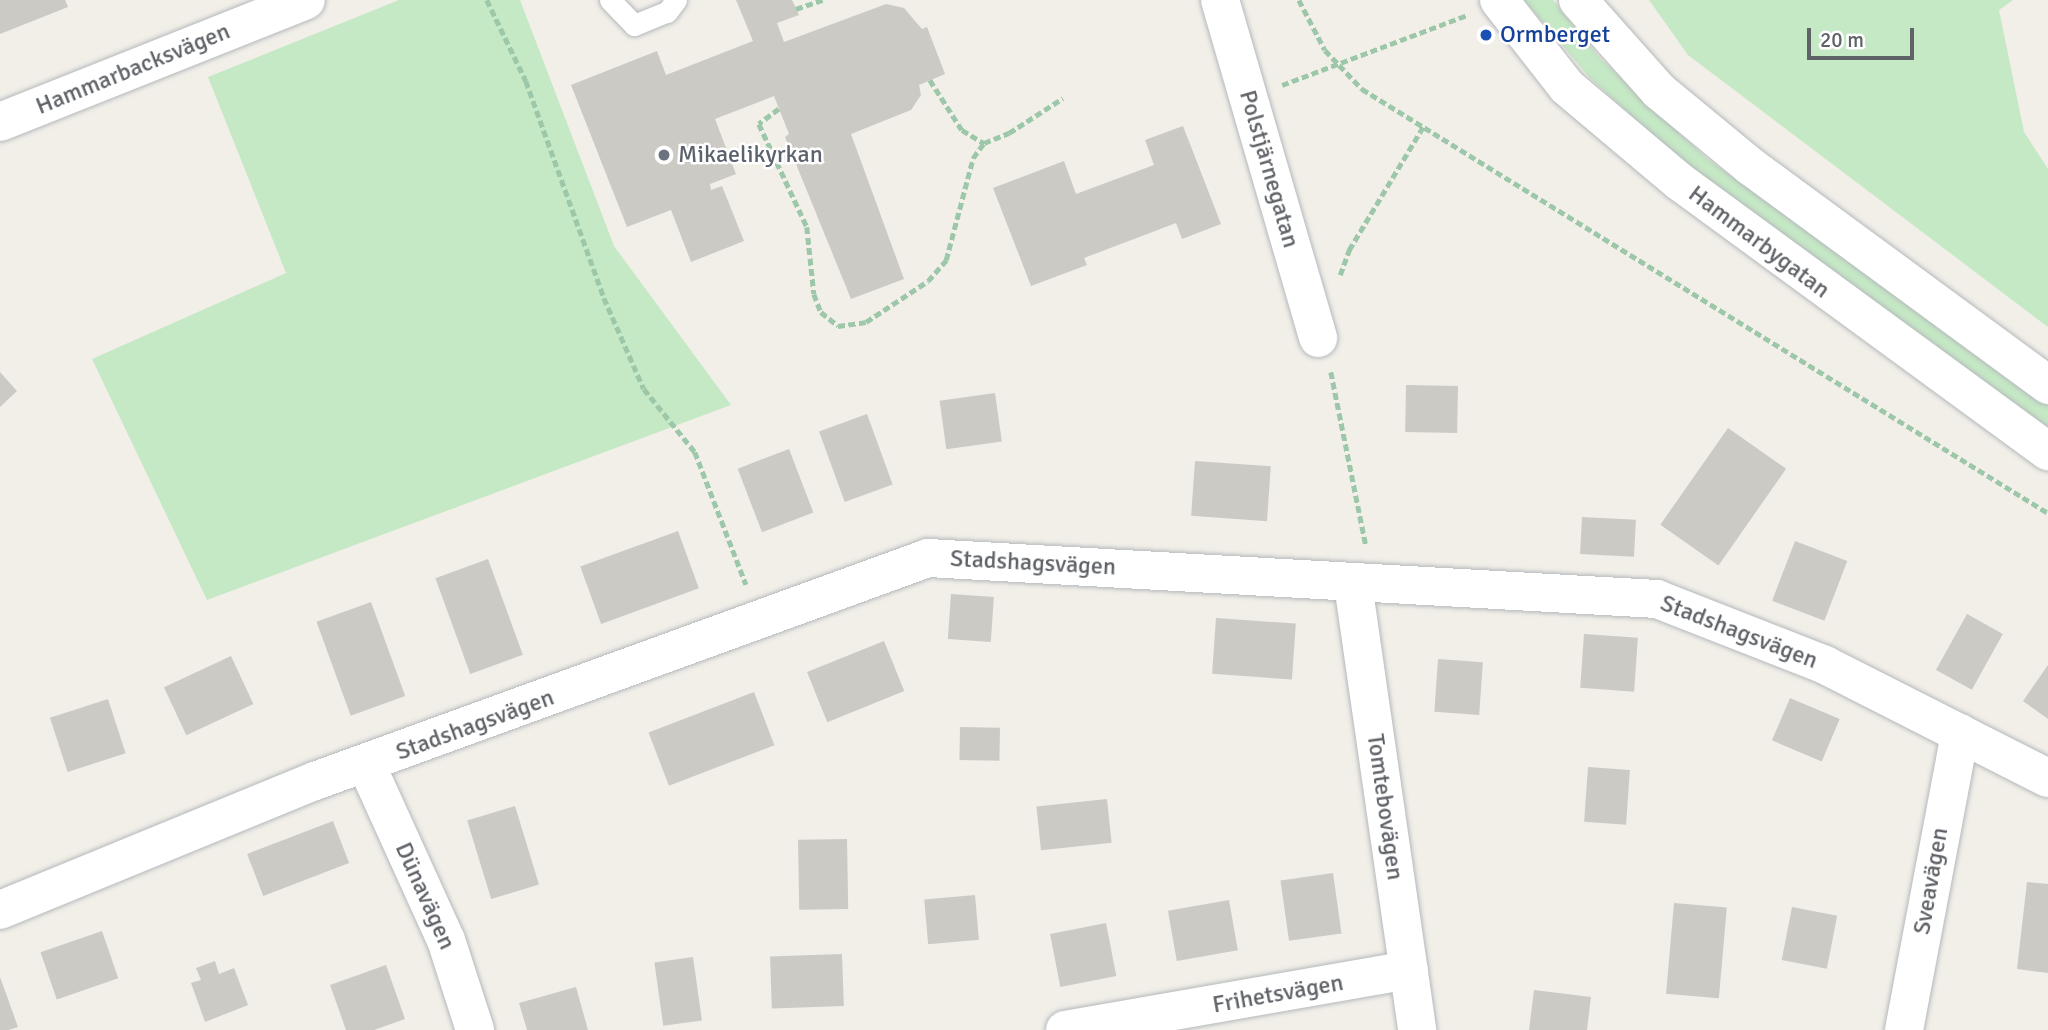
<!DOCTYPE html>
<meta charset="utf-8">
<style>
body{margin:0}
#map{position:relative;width:2048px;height:1030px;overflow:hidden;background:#f1efe8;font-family:Signika,sans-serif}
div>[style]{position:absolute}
.green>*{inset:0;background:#c5e8c5}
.building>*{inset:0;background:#cccac5;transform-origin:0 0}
.path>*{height:4.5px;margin-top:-2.25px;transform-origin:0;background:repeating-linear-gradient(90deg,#9cc7a9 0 7px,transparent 0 10.5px)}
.roads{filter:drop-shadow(0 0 2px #b5b8bc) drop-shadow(0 0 2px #b5b8bc)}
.service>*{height:21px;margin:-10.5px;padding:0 10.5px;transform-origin:10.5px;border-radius:10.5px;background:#fff}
.minor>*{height:38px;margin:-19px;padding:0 19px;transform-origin:19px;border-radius:19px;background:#fff}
.secondary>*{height:38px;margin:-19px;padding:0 19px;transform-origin:19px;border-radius:19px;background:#fff}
.dots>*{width:19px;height:19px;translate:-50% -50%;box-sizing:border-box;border:4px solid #fff;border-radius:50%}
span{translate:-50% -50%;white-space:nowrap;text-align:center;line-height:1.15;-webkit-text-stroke:5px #fff;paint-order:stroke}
.transit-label{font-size:24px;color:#164399}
.left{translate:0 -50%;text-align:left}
.street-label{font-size:24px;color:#5f6368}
.worship-label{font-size:24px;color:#5b616d}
.scale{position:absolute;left:1807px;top:28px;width:107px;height:32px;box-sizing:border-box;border:4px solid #5f6368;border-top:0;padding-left:9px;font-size:21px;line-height:24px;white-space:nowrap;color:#5f6368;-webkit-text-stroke:5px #fff;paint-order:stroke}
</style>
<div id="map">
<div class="green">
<div style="clip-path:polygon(399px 0,520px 0,614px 246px,731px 405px,207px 600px,92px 359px,286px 273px,208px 77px)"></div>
<div style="clip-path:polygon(1524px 0,1553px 0,1599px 57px,1705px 157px,2048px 404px,2048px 430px,1686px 165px,1590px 78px)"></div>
<div style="clip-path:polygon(1649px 0,2013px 0,1999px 10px,2024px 132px,2048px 169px,2048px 327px,1688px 55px)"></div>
</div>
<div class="building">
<div style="clip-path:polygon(0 0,65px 0,68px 7px,0 34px)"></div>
<div style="clip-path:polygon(736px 0,792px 0,799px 15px,777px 23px,784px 42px,886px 4px,904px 8px,922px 29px,927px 27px,945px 74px,919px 85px,921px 95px,911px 110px,851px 134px,904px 279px,851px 299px,785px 137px,789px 134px,774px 96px,715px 119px,736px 174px,710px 184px,711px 190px,722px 186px,744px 241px,691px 262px,671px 210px,627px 227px,571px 85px,657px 51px,666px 75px,753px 41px)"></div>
<div style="clip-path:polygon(1183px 126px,1221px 224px,1182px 239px,1176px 223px,1084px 258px,1087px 265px,1031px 286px,993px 188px,1064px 161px,1076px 194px,1154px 165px,1145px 140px)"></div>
<div style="clip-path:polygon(0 372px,17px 391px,0 407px)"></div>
<div style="left:1406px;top:385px;width:52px;height:47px;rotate:1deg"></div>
<div style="left:995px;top:393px;width:49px;height:56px;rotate:82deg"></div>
<div style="left:867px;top:414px;width:75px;height:51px;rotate:70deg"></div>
<div style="left:1728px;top:428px;width:71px;height:118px;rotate:35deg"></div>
<div style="left:789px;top:449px;width:68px;height:55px;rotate:69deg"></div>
<div style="left:1195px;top:461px;width:76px;height:55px;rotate:4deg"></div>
<div style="left:1582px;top:517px;width:54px;height:37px;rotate:3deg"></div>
<div style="left:678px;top:531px;width:61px;height:104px;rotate:70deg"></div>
<div style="left:1795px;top:541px;width:56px;height:64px;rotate:21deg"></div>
<div style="left:488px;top:559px;width:102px;height:56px;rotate:70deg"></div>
<div style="left:951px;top:594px;width:43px;height:45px;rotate:4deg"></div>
<div style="left:371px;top:602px;width:100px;height:58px;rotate:70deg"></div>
<div style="left:1967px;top:614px;width:41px;height:64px;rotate:29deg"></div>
<div style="left:1216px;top:618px;width:80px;height:56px;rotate:4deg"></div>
<div style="left:1584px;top:634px;width:54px;height:54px;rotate:4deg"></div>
<div style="left:884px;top:641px;width:54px;height:83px;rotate:68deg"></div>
<div style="left:231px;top:656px;width:53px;height:74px;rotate:65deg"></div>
<div style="left:1438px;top:659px;width:45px;height:53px;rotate:4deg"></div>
<div style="clip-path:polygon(2048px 665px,2048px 719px,2023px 701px)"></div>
<div style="left:754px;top:692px;width:57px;height:113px;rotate:69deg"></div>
<div style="left:1790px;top:698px;width:54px;height:46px;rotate:23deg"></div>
<div style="left:108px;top:699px;width:57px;height:61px;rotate:72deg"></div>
<div style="left:960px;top:727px;width:40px;height:33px;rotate:1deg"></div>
<div style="left:1588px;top:767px;width:42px;height:55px;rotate:4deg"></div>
<div style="left:1107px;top:799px;width:44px;height:71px;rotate:84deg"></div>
<div style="left:515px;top:806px;width:82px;height:50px;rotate:73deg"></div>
<div style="left:333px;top:821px;width:45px;height:92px;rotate:69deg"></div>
<div style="left:847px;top:839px;width:70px;height:49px;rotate:89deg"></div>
<div style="left:1333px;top:873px;width:61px;height:53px;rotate:82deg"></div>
<div style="clip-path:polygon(2027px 882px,2048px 884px,2048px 973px,2017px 969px)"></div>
<div style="left:975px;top:895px;width:45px;height:51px;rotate:85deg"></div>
<div style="left:1229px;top:900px;width:51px;height:62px;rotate:80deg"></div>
<div style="left:1674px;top:903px;width:53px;height:91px;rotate:5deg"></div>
<div style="left:1792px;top:907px;width:46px;height:54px;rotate:11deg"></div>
<div style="left:1106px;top:923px;width:54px;height:57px;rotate:79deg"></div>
<div style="left:102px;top:931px;width:50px;height:65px;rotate:71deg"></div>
<div style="left:842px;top:954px;width:52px;height:72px;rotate:88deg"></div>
<div style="left:693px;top:957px;width:64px;height:39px;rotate:82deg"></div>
<div style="clip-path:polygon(215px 961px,219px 974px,234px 968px,248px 1005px,205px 1022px,191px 983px,201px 980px,196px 968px)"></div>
<div style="clip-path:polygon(386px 965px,405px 1019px,374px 1030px,346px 1030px,330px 985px)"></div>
<div style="clip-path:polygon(0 977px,18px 1027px,8px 1030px,0 1030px)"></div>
<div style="clip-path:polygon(576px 987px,588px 1030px,527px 1030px,519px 1003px)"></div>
<div style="clip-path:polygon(1534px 990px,1591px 997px,1587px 1030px,1529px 1030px)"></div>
</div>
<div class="path">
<div style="left:487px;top:0;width:90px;rotate:64.3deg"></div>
<div style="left:526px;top:81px;width:231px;rotate:70.2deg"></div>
<div style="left:604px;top:298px;width:99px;rotate:66.3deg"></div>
<div style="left:644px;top:389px;width:81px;rotate:51deg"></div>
<div style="left:695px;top:452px;width:142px;rotate:68.9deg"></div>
<div style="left:1299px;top:0;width:56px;rotate:62.5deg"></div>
<div style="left:1325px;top:50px;width:54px;rotate:46.5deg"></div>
<div style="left:1362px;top:89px;width:806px;rotate:31.72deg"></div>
<div style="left:796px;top:9px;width:28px;rotate:-19deg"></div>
<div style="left:930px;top:80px;width:59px;rotate:57.4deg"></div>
<div style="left:962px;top:130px;width:26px;rotate:31deg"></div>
<div style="left:1282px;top:85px;width:198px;rotate:-20.7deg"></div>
<div style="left:779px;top:109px;width:25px;rotate:143deg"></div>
<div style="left:759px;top:124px;width:114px;rotate:65deg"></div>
<div style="left:807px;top:227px;width:67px;rotate:84deg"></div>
<div style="left:814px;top:294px;width:19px;rotate:69deg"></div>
<div style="left:821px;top:312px;width:22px;rotate:39deg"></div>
<div style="left:838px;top:326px;width:28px;rotate:-8deg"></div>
<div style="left:866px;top:322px;width:74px;rotate:-33.5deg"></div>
<div style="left:928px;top:281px;width:28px;rotate:-49deg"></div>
<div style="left:946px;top:260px;width:106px;rotate:-75.2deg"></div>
<div style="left:973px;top:158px;width:19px;rotate:-54deg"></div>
<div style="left:984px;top:143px;width:27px;rotate:-22deg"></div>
<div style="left:1009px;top:133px;width:64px;rotate:-32.9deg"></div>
<div style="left:1340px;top:275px;width:27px;rotate:-70deg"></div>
<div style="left:1349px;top:250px;width:144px;rotate:-59deg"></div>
<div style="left:1331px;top:372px;width:177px;rotate:78.6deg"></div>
</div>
<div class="roads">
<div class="service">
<div style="left:610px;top:0;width:35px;rotate:46deg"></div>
<div style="left:634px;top:25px;width:35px;rotate:-22deg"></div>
<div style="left:667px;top:12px;width:15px;rotate:-53deg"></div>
</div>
<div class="minor">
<div style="left:1220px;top:0;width:352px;rotate:73.8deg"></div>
<div style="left:0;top:122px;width:329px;rotate:-21.7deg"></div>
<div style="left:1353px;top:584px;width:451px;rotate:81.8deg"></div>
<div style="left:366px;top:764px;width:193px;rotate:65.6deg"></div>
<div style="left:446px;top:940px;width:95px;rotate:72.1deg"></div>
<div style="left:0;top:910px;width:340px;rotate:-22.3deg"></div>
<div style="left:315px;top:781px;width:652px;rotate:-19.99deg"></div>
<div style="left:928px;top:558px;width:730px;rotate:3.22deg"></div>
<div style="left:1657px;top:599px;width:180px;rotate:21.4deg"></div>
<div style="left:1825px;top:665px;width:250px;rotate:26.9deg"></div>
<div style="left:1065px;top:1030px;width:349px;rotate:-9.9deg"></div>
<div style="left:1904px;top:1030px;width:302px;rotate:-79.3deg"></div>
</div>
<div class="secondary">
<div style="left:1499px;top:0;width:110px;rotate:52deg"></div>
<div style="left:1567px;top:87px;width:148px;rotate:40.1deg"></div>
<div style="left:1680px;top:182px;width:456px;rotate:36.2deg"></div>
<div style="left:1578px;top:0;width:122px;rotate:48.3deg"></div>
<div style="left:1659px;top:91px;width:118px;rotate:39.5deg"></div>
<div style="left:1750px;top:166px;width:370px;rotate:36.3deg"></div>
</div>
</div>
<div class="dots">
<div style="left:1486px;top:35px;background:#1a4fb4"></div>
<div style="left:664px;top:155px;background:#6b7280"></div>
</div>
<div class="transit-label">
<span class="left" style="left:1500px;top:35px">Ormberget</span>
</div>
<div class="street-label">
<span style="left:133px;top:69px;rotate:-22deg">Hammarbacksvägen</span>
<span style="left:1269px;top:169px;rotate:74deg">Polstjärnegatan</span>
<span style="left:1759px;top:242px;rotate:37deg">Hammarbygatan</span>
<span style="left:1033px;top:563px;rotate:3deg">Stadshagsvägen</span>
<span style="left:1739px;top:632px;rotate:21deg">Stadshagsvägen</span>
<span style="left:475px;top:725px;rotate:-20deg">Stadshagsvägen</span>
<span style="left:1385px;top:807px;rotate:82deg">Tomtebovägen</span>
<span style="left:1931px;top:881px;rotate:-80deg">Sveavägen</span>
<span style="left:425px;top:896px;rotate:66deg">Dünavägen</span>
<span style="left:1278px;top:994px;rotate:-10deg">Frihetsvägen</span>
</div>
<div class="worship-label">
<span class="left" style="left:678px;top:155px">Mikaelikyrkan</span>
</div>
<div class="scale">20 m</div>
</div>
